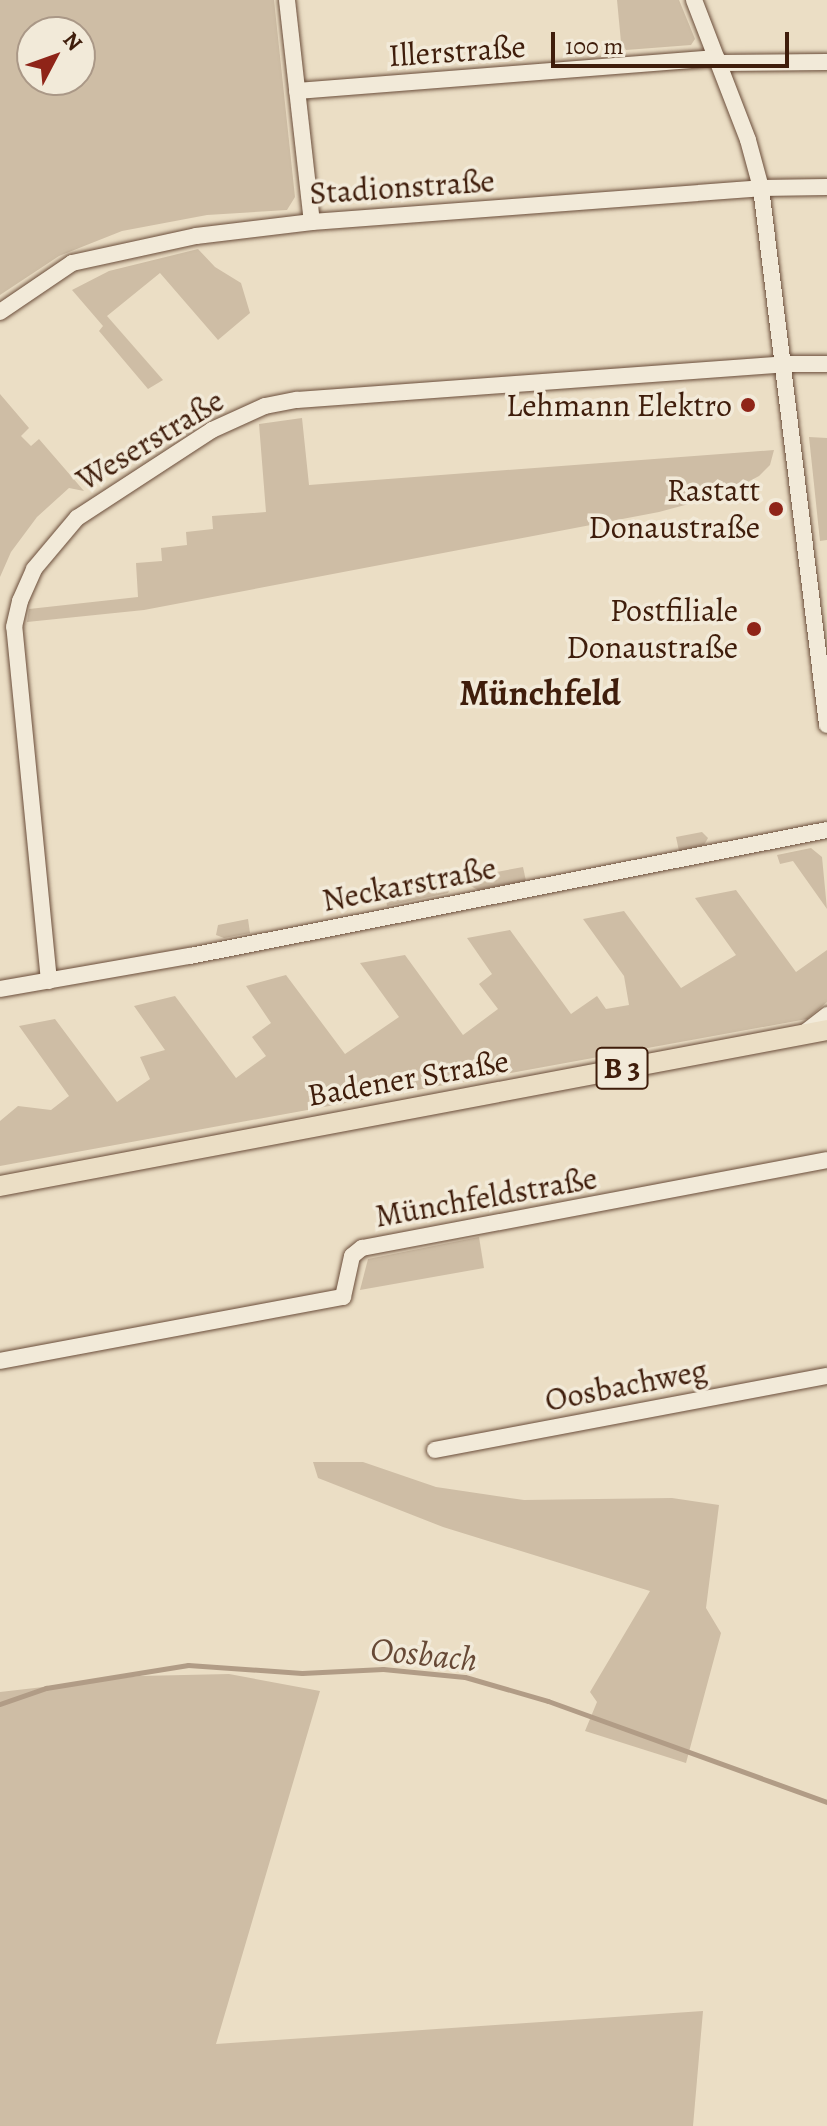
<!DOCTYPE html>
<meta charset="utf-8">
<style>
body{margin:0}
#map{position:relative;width:827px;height:2126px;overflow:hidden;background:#ebdec5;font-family:Alegreya,serif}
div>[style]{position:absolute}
.green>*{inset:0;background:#cebda5}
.stream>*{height:5px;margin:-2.5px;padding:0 2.5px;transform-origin:2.5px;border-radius:2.5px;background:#b19c86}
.roads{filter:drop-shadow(0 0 2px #6a4d3a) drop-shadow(0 0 2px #6a4d3a)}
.minor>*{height:16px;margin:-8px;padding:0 8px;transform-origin:8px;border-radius:8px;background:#f2ead9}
.major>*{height:20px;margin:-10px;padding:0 10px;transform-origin:10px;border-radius:10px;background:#ebdec5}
.dots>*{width:22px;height:22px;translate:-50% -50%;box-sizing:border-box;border:4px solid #f2ead9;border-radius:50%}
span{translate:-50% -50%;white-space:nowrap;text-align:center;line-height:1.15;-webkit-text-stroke:7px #f2ead9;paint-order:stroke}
.shield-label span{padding:2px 6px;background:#f2ead9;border:2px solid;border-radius:6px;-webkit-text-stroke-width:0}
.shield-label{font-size:30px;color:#3f1d0b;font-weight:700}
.street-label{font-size:32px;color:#3f1d0b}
.poi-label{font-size:32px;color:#3f1d0b}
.right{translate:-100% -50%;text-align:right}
.water-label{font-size:34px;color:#674936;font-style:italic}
.quarter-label{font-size:36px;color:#3f1d0b;font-weight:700}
.north{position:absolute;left:16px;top:16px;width:80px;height:80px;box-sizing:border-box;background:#f2ead9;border:2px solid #aa9887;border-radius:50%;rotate:49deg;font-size:22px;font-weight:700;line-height:32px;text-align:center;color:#3f1d0b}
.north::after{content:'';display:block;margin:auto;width:28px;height:36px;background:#8f2418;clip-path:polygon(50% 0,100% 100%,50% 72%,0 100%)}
.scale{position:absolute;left:551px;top:32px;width:238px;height:36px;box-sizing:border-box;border:4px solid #3f1d0b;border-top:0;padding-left:10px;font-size:24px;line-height:28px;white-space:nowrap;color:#3f1d0b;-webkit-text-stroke:6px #f2ead9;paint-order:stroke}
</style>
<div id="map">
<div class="green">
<div style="clip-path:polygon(evenodd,0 0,274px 0,295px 197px,287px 210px,207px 215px,122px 231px,59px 256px,0 295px,0 0,80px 32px,80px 80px,32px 80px,32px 32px,80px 32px)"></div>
<div style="clip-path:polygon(617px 0,679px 0,695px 39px,691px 45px,626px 50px,621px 42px)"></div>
<div style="clip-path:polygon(198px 249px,215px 267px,241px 283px,250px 313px,218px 340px,160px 273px,107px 316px,163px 380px,148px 389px,99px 331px,103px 326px,72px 290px,109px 271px)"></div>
<div style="clip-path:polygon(0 394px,29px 428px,21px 436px,31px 446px,39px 439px,84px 491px,69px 488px,37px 517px,11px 552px,0 577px)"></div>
<div style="clip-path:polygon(302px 418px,309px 485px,774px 450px,770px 465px,759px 476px,744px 484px,710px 485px,711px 498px,659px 512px,144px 610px,27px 622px,29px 609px,138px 597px,136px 563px,162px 561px,161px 548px,187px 545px,186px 532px,213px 529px,212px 516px,266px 512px,259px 424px)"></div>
<div style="clip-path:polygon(809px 437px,827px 438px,827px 540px,820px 541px)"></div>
<div style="clip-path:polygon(702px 832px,708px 838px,704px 845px,679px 851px,676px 837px)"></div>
<div style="clip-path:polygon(811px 848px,822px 857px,827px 909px,793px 861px,780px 864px,777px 855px)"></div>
<div style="clip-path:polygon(523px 867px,526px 881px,478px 890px,469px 885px,475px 876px)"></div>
<div style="clip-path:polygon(443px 881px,451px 886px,448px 893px,387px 906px,385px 892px)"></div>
<div style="clip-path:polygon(736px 890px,796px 972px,827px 950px,827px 1002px,807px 1019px,0 1166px,0 1121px,18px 1106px,51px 1110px,69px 1096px,19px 1026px,55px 1019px,117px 1102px,150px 1079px,140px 1057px,165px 1050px,134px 1006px,175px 996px,236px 1078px,266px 1056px,252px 1037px,271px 1023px,246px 986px,286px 975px,345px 1054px,399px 1017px,360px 963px,405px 955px,463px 1035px,498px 1009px,479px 984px,492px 974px,467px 938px,510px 930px,571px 1014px,597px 996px,606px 1009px,629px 1005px,624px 976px,583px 919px,624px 911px,681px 988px,736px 955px,695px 898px)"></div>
<div style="clip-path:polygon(248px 919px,250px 933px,224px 938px,216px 935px,218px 925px)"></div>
<div style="clip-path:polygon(479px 1237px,484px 1268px,360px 1290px,368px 1259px)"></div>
<div style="clip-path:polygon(313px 1462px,363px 1462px,436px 1487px,524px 1500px,672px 1498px,719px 1505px,706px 1608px,721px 1633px,686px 1763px,585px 1731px,597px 1702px,590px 1692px,650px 1591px,443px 1527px,318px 1478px)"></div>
<div style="clip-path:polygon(229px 1674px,320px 1691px,216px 2044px,703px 2011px,693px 2126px,0 2126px,0 1692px,139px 1676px)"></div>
</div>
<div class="stream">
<div style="left:0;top:1704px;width:49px;rotate:-19.2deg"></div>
<div style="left:46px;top:1688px;width:144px;rotate:-9.2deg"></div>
<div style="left:188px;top:1665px;width:114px;rotate:4deg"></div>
<div style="left:302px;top:1673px;width:81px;rotate:-2.8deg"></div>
<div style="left:383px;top:1669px;width:82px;rotate:5.6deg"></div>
<div style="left:465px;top:1677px;width:86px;rotate:16.1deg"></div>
<div style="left:548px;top:1701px;width:297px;rotate:19.9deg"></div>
</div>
<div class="roads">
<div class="minor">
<div style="left:287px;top:0;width:223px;rotate:83.6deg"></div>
<div style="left:694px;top:0;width:150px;rotate:68.9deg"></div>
<div style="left:748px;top:140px;width:50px;rotate:74.8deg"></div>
<div style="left:761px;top:188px;width:541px;rotate:82.99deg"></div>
<div style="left:719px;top:63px;width:108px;rotate:-0.5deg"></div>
<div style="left:297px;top:91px;width:421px;rotate:-4.5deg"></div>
<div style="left:0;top:312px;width:87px;rotate:-34.2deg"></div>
<div style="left:72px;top:263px;width:127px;rotate:-12.3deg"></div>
<div style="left:196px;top:236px;width:117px;rotate:-6.9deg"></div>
<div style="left:312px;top:222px;width:450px;rotate:-4.3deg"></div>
<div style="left:761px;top:188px;width:66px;rotate:-0.9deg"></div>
<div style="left:49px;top:981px;width:356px;rotate:-95.6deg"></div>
<div style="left:14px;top:627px;width:27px;rotate:-77deg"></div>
<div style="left:20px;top:601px;width:35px;rotate:-66deg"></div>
<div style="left:34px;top:569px;width:67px;rotate:-49.9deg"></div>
<div style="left:77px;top:518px;width:161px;rotate:-33.1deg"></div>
<div style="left:212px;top:430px;width:58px;rotate:-24.4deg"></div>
<div style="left:265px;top:406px;width:33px;rotate:-11deg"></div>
<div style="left:297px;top:400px;width:486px;rotate:-4.2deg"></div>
<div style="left:782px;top:364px;width:45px"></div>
<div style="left:0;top:989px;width:193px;rotate:-9.9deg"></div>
<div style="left:190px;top:956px;width:649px;rotate:-11.19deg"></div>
<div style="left:803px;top:1034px;width:31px;rotate:-38deg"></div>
<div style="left:0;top:1361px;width:349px;rotate:-10.6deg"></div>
<div style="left:343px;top:1297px;width:42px;rotate:-77.6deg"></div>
<div style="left:352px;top:1256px;width:13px;rotate:-39deg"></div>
<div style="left:362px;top:1248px;width:473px;rotate:-10.7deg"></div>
<div style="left:435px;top:1450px;width:399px;rotate:-10.7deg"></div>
</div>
<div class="major">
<div style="left:0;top:1186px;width:842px;rotate:-10.68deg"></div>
</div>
</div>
<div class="dots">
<div style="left:748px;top:405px;background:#8f2418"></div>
<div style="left:776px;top:509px;background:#8f2418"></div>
<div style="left:754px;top:629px;background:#8f2418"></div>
</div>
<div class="shield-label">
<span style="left:622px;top:1068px">B 3</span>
</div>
<div class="street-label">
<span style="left:457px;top:51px;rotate:-4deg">Illerstraße</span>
<span style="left:402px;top:187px;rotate:-4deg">Stadionstraße</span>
<span style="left:150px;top:440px;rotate:-31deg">Weserstraße</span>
<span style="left:409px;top:884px;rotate:-11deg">Neckarstraße</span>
<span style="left:408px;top:1078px;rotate:-10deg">Badener Straße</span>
<span style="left:486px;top:1197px;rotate:-10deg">Münchfeldstraße</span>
<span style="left:626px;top:1385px;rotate:-11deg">Oosbachweg</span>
</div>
<div class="poi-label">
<span class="right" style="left:732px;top:405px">Lehmann Elektro</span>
<span class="right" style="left:760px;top:509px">Rastatt<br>Donaustraße</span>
<span class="right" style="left:738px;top:629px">Postfiliale<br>Donaustraße</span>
</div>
<div class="water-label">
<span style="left:424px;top:1654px;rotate:6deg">Oosbach</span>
</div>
<div class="quarter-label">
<span style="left:540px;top:693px">Münchfeld</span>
</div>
<div class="north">N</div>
<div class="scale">100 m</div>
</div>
